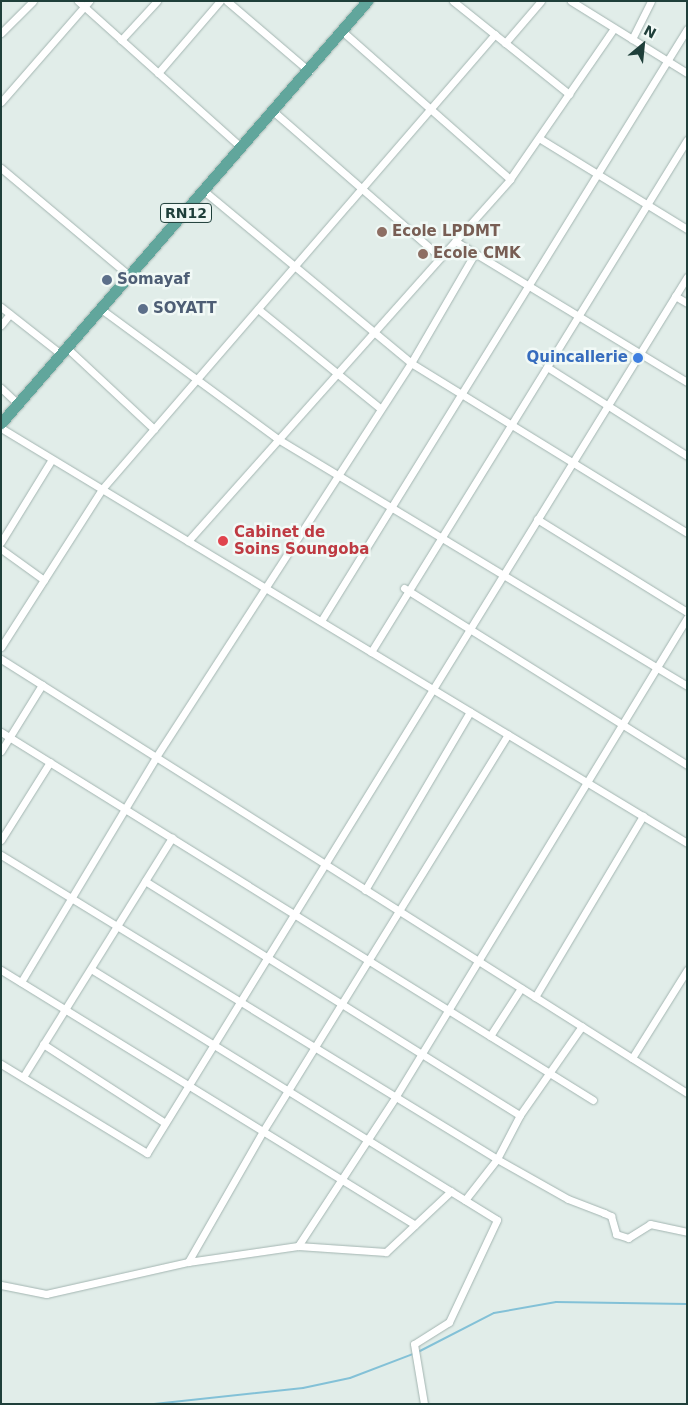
<!DOCTYPE html>
<style>
body{margin:0}
#map{position:relative;width:688px;height:1405px;overflow:hidden;background:#e1ede9;font-family:"DejaVu Sans",sans-serif}
div>[style]{position:absolute}
.stream>*{height:2px;margin:-1px;padding:0 1px;transform-origin:1px;border-radius:1px;background:#83c1d7}
.roads{filter:drop-shadow(0 0 1px #a3b5b1) drop-shadow(0 0 1px #a3b5b1)}
.minor>*{height:7px;margin:-3.5px;padding:0 3.5px;transform-origin:3.5px;border-radius:3.5px;background:#fff}
.primary>*{height:11px;margin:-5.5px;padding:0 5.5px;transform-origin:5.5px;border-radius:5.5px;background:#61a69c}
.dots>*{width:14px;height:14px;translate:-50% -50%;box-sizing:border-box;border:2px solid #f1f9f6;border-radius:50%}
span{translate:-50% -50%;white-space:nowrap;text-align:center;line-height:1.15;-webkit-text-stroke:5px #f1f9f6;paint-order:stroke}
.shield-label span{padding:1px 4px;background:#f1f9f6;border:1px solid;border-radius:4px;-webkit-text-stroke-width:0}
.shield-label{font-size:14px;color:#1f3f3a;font-weight:700}
.education-label{font-size:15px;color:#785e54;font-weight:700}
.left{translate:0 -50%;text-align:left}
.service-label{font-size:15px;color:#4e5e75;font-weight:700}
.shop-label{font-size:15px;color:#366cbe;font-weight:700}
.right{translate:-100% -50%;text-align:right}
.health-label{font-size:15px;color:#be3a42;font-weight:700}
.frame{position:absolute;inset:0;border:2px solid #1f3f3a;pointer-events:none}
.north{position:absolute;left:618px;top:20px;width:50px;height:50px;-webkit-text-stroke:4px #f1f9f6;paint-order:stroke;rotate:28deg;font-size:14px;font-weight:700;line-height:20px;text-align:center;color:#1f3f3a}
.north::after{content:'';display:block;margin:auto;width:18px;height:22px;background:#1f3f3a;clip-path:polygon(50% 0,100% 100%,50% 72%,0 100%)}
</style>
<div id="map">
<div class="stream">
<div style="left:418px;top:1352px;width:85px;rotate:-27.2deg"></div>
<div style="left:494px;top:1313px;width:63px;rotate:-10.1deg"></div>
<div style="left:556px;top:1302px;width:131px;rotate:0.9deg"></div>
<div style="left:154px;top:1404px;width:150px;rotate:-6.1deg"></div>
<div style="left:303px;top:1388px;width:48px;rotate:-12deg"></div>
<div style="left:350px;top:1378px;width:67px;rotate:-20.9deg"></div>
</div>
<div class="roads">
<div class="minor">
<div style="left:78px;top:1px;width:220px;rotate:41.9deg"></div>
<div style="left:227px;top:1px;width:108px;rotate:40.5deg"></div>
<div style="left:453px;top:1px;width:149px;rotate:38.7deg"></div>
<div style="left:571px;top:1px;width:137px;rotate:31.8deg"></div>
<div style="left:342px;top:31px;width:224px;rotate:41.4deg"></div>
<div style="left:1px;top:33px;width:45px;rotate:-45deg"></div>
<div style="left:632px;top:39px;width:42px;rotate:-63.4deg"></div>
<div style="left:121px;top:40px;width:53px;rotate:-47.3deg"></div>
<div style="left:505px;top:43px;width:55px;rotate:-49.4deg"></div>
<div style="left:158px;top:73px;width:95px;rotate:-49.3deg"></div>
<div style="left:1px;top:102px;width:134px;rotate:-48.9deg"></div>
<div style="left:274px;top:112px;width:220px;rotate:41.1deg"></div>
<div style="left:539px;top:138px;width:174px;rotate:31.6deg"></div>
<div style="left:1px;top:168px;width:170px;rotate:40deg"></div>
<div style="left:204px;top:191px;width:269px;rotate:39.7deg"></div>
<div style="left:411px;top:363px;width:324px;rotate:31.6deg"></div>
<div style="left:455px;top:241px;width:271px;rotate:31.3deg"></div>
<div style="left:675px;top:296px;width:14px;rotate:30deg"></div>
<div style="left:1px;top:307px;width:76px;rotate:38.1deg"></div>
<div style="left:101px;top:309px;width:220px;rotate:36.3deg"></div>
<div style="left:278px;top:439px;width:478px;rotate:31.1deg"></div>
<div style="left:258px;top:309px;width:157px;rotate:39.1deg"></div>
<div style="left:1px;top:325px;width:14px;rotate:-51deg"></div>
<div style="left:67px;top:348px;width:119px;rotate:43deg"></div>
<div style="left:547px;top:367px;width:166px;rotate:32.4deg"></div>
<div style="left:1px;top:388px;width:23px;rotate:43deg"></div>
<div style="left:1px;top:428px;width:802px;rotate:31.17deg"></div>
<div style="left:537px;top:519px;width:176px;rotate:31.8deg"></div>
<div style="left:188px;top:541px;width:484px;rotate:-48.3deg"></div>
<div style="left:510px;top:179px;width:183px;rotate:-55.4deg"></div>
<div style="left:1px;top:542px;width:97px;rotate:-58.4deg"></div>
<div style="left:1px;top:549px;width:53px;rotate:35.8deg"></div>
<div style="left:404px;top:588px;width:334px;rotate:32deg"></div>
<div style="left:321px;top:621px;width:696px;rotate:-58.27deg"></div>
<div style="left:1px;top:647px;width:188px;rotate:-57.4deg"></div>
<div style="left:102px;top:489px;width:601px;rotate:-49.18deg"></div>
<div style="left:371px;top:652px;width:602px;rotate:-58.32deg"></div>
<div style="left:1px;top:659px;width:812px;rotate:32.32deg"></div>
<div style="left:1px;top:732px;width:697px;rotate:31.87deg"></div>
<div style="left:1px;top:751px;width:78px;rotate:-58.2deg"></div>
<div style="left:1px;top:840px;width:92px;rotate:-57.9deg"></div>
<div style="left:1px;top:855px;width:582px;rotate:31.5deg"></div>
<div style="left:497px;top:1159px;width:81px;rotate:29.4deg"></div>
<div style="left:568px;top:1199px;width:39px;rotate:21deg"></div>
<div style="left:604px;top:1213px;width:8px;rotate:23deg"></div>
<div style="left:611px;top:1216px;width:19px;rotate:74deg"></div>
<div style="left:616px;top:1234px;width:13px;rotate:18deg"></div>
<div style="left:628px;top:1238px;width:26px;rotate:-32deg"></div>
<div style="left:650px;top:1224px;width:38px;rotate:12deg"></div>
<div style="left:145px;top:881px;width:442px;rotate:32deg"></div>
<div style="left:365px;top:890px;width:207px;rotate:-59.5deg"></div>
<div style="left:91px;top:969px;width:477px;rotate:31.7deg"></div>
<div style="left:497px;top:1220px;width:113px;rotate:115.2deg"></div>
<div style="left:449px;top:1322px;width:41px;rotate:147.8deg"></div>
<div style="left:414px;top:1344px;width:61px;rotate:80.5deg"></div>
<div style="left:1px;top:970px;width:486px;rotate:31.6deg"></div>
<div style="left:21px;top:982px;width:262px;rotate:-59deg"></div>
<div style="left:156px;top:757px;width:469px;rotate:-57.1deg"></div>
<div style="left:411px;top:363px;width:127px;rotate:-59.8deg"></div>
<div style="left:535px;top:997px;width:211px;rotate:-59.2deg"></div>
<div style="left:490px;top:1036px;width:57px;rotate:-57.1deg"></div>
<div style="left:43px;top:1044px;width:145px;rotate:32.9deg"></div>
<div style="left:632px;top:1058px;width:104px;rotate:-58deg"></div>
<div style="left:1px;top:1064px;width:171px;rotate:31.4deg"></div>
<div style="left:147px;top:1153px;width:1029px;rotate:-58.35deg"></div>
<div style="left:23px;top:1077px;width:282px;rotate:-58.1deg"></div>
<div style="left:465px;top:1200px;width:52px;rotate:-52deg"></div>
<div style="left:497px;top:1159px;width:50px;rotate:-62.4deg"></div>
<div style="left:520px;top:1115px;width:108px;rotate:-55.1deg"></div>
<div style="left:298px;top:1246px;width:179px;rotate:-56.8deg"></div>
<div style="left:396px;top:1096px;width:560px;rotate:-58.67deg"></div>
<div style="left:188px;top:1262px;width:151px;rotate:-60.2deg"></div>
<div style="left:263px;top:1131px;width:466px;rotate:-58.3deg"></div>
<div style="left:1px;top:1285px;width:46px;rotate:11.3deg"></div>
<div style="left:46px;top:1294px;width:146px;rotate:-12.7deg"></div>
<div style="left:188px;top:1262px;width:111px;rotate:-8.3deg"></div>
<div style="left:298px;top:1246px;width:88px;rotate:3.9deg"></div>
<div style="left:386px;top:1252px;width:89px;rotate:-43.2deg"></div>
</div>
<div class="primary">
<div style="left:1px;top:423px;width:559px;rotate:-49.06deg"></div>
</div>
</div>
<div class="dots">
<div style="left:382px;top:232px;background:#8d6e63"></div>
<div style="left:423px;top:254px;background:#8d6e63"></div>
<div style="left:107px;top:280px;background:#5c6f8a"></div>
<div style="left:143px;top:309px;background:#5c6f8a"></div>
<div style="left:638px;top:358px;background:#3f7fe0"></div>
<div style="left:223px;top:541px;background:#e0444e"></div>
</div>
<div class="shield-label">
<span style="left:186px;top:213px">RN12</span>
</div>
<div class="education-label">
<span class="left" style="left:392px;top:232px">Ecole LPDMT</span>
<span class="left" style="left:433px;top:254px">Ecole CMK</span>
</div>
<div class="service-label">
<span class="left" style="left:117px;top:280px">Somayaf</span>
<span class="left" style="left:153px;top:309px">SOYATT</span>
</div>
<div class="shop-label">
<span class="right" style="left:628px;top:358px">Quincallerie</span>
</div>
<div class="health-label">
<span class="left" style="left:234px;top:541px">Cabinet de<br>Soins Soungoba</span>
</div>
<div class="frame"></div>
<div class="north">N</div>
</div>
